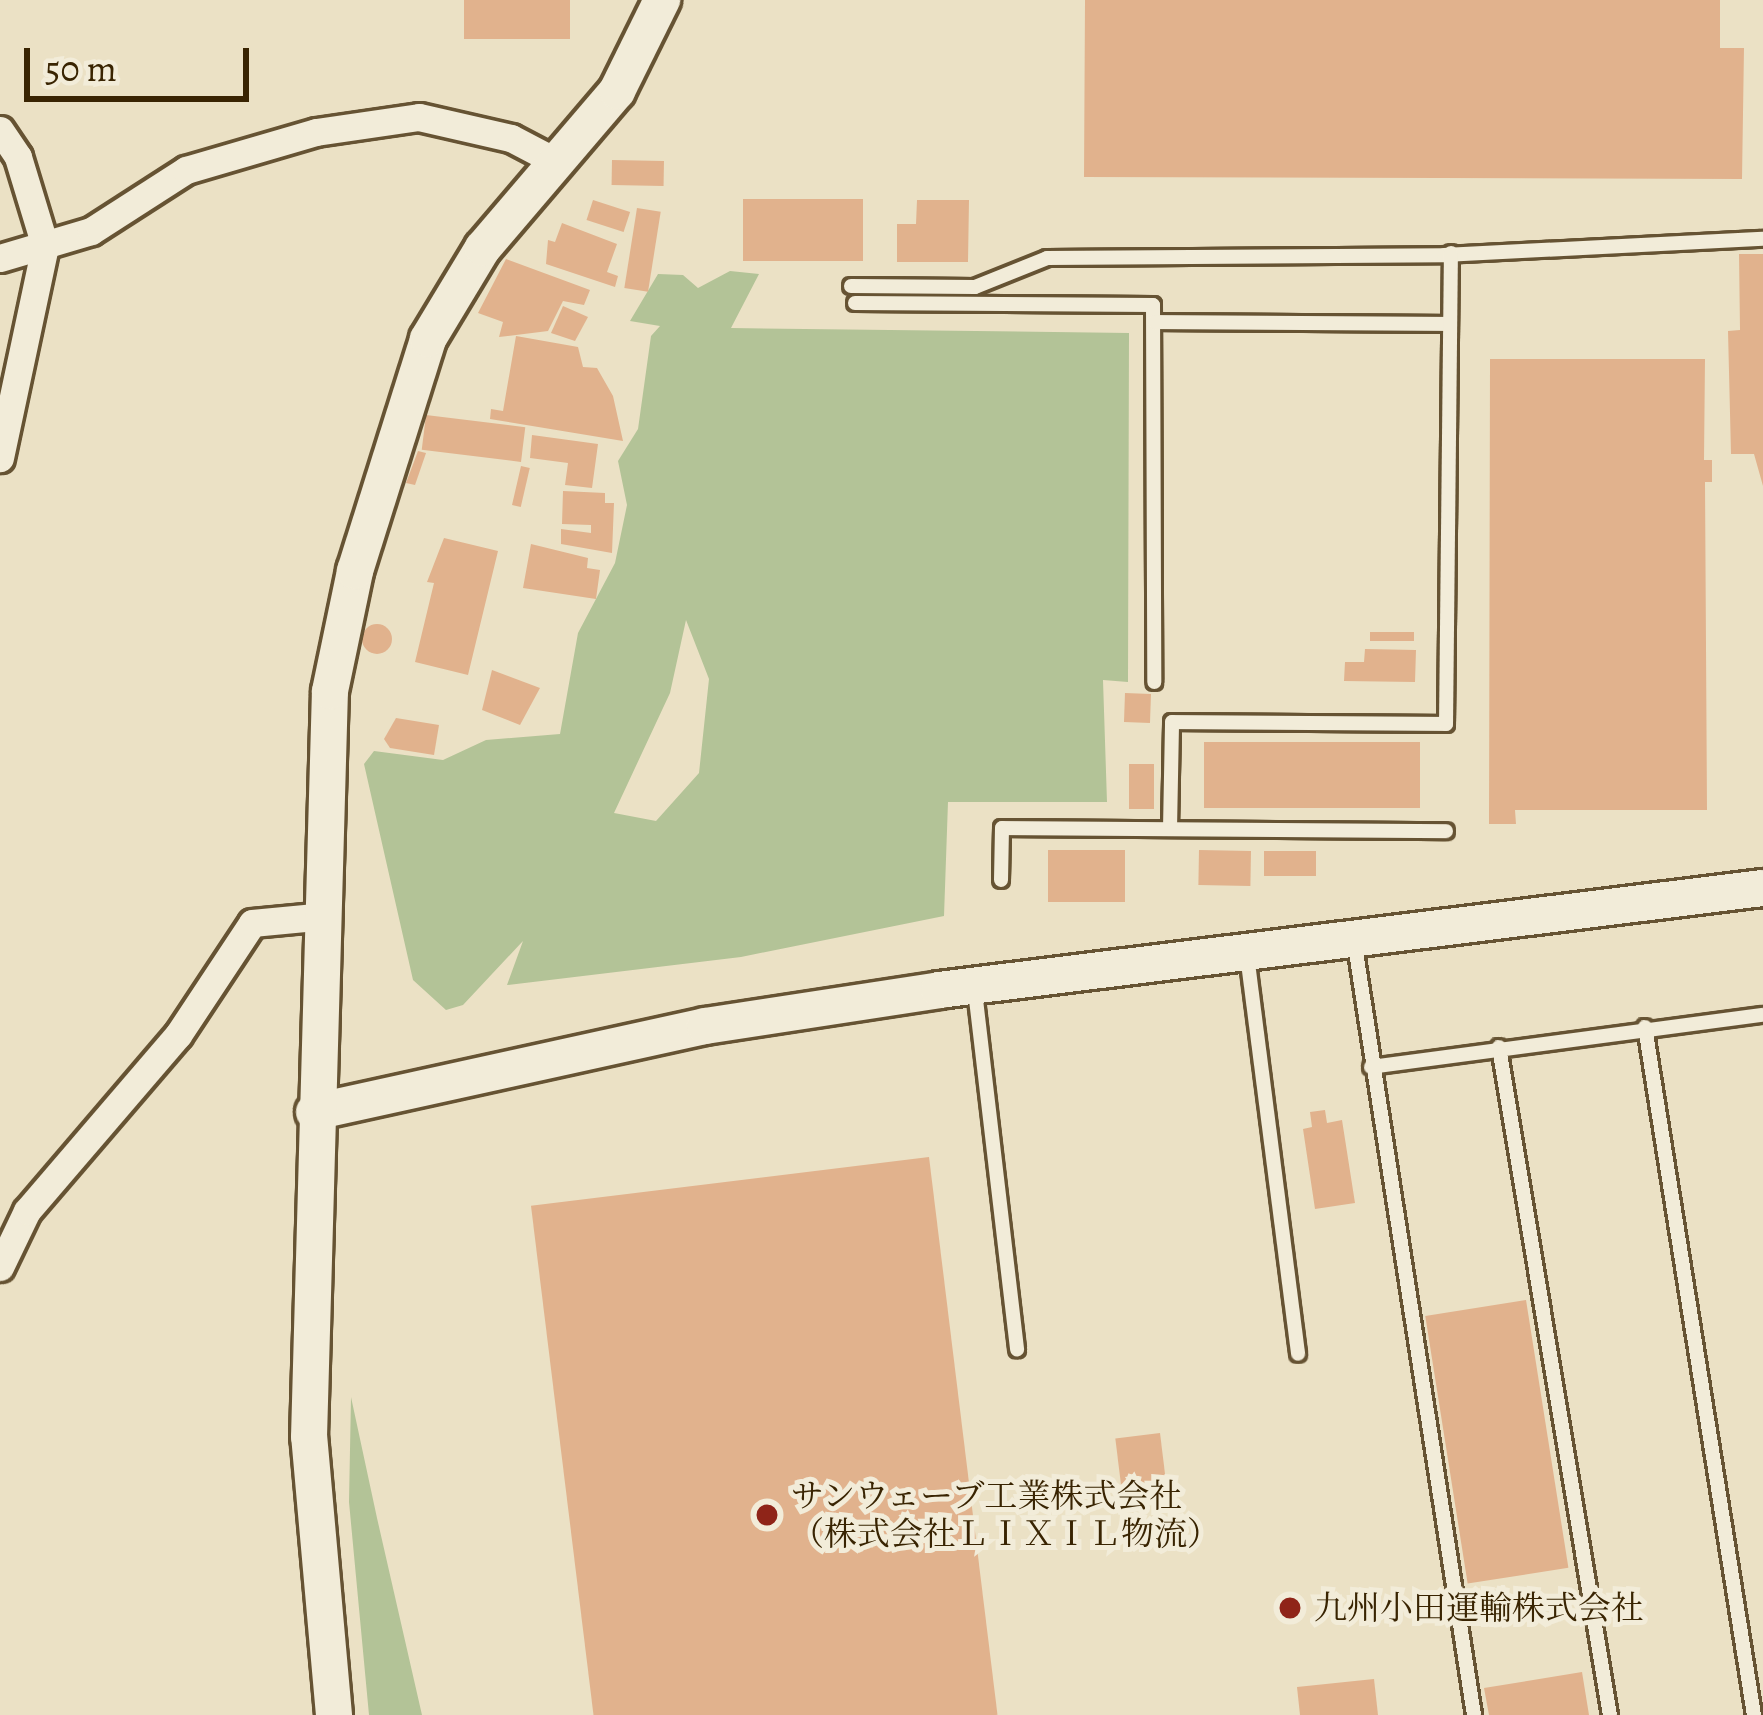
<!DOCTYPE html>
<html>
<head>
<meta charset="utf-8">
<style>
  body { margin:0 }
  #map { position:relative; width:1763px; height:1715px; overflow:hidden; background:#ebe1c5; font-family:Alegreya,"Noto Serif JP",serif }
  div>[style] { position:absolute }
  .green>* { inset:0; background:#b3c397 }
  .building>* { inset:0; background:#e1b28d; transform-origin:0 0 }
  .round { border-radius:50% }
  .roads { filter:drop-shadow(3px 0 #665333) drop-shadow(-3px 0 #665333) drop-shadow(0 3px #665333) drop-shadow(0 -3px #665333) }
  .service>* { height:14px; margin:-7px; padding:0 7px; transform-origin:7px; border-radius:7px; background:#f2ecd9 }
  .minor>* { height:27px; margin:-13.5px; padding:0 13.5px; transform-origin:13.5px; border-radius:13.5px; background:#f2ecd9 }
  .tertiary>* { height:36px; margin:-18px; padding:0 18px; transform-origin:18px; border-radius:18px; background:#f2ecd9 }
  .dots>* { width:33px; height:33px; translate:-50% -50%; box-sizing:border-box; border:6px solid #f2ecd9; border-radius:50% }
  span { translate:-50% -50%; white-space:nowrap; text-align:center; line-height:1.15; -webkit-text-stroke:10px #f2ecd9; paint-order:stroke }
  .poi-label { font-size:33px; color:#392402 }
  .left { translate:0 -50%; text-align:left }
  .scale { position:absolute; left:24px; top:48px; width:225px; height:54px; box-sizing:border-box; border:6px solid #392402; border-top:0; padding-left:15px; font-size:36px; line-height:42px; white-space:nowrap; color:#392402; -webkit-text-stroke:9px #f2ecd9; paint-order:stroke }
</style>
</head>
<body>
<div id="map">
  <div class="green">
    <div style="clip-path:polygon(evenodd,730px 271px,759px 274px,731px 328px,1129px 333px,1128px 682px,1103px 680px,1107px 802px,948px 802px,944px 916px,741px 957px,507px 985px,523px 941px,463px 1005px,446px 1010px,413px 980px,364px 764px,374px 751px,443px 760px,486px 740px,560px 734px,578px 633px,615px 563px,627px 505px,618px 461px,638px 429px,651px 336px,660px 326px,630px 321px,658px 274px,683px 275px,698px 288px,730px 271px,686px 620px,709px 679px,699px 773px,656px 821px,614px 813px,670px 693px,686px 620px)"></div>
    <div style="clip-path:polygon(351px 1397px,377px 1518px,422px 1715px,369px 1715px,349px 1502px)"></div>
  </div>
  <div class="building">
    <div style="left:570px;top:0;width:39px;height:106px;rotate:90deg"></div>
    <div style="clip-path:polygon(1085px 0,1720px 0,1720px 48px,1744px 48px,1742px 179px,1084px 177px)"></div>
    <div style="left:612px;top:160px;width:52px;height:25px;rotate:1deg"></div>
    <div style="left:743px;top:199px;width:120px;height:62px"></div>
    <div style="left:593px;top:200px;width:39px;height:21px;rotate:18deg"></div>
    <div style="clip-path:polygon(917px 200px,969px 200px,968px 262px,897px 262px,897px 224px,916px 224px)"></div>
    <div style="left:637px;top:208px;width:24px;height:81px;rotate:9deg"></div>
    <div style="clip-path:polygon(562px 223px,617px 244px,607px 272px,618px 276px,615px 287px,546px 264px,548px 240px,555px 242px)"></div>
    <div style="clip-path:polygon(1739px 254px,1763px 254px,1763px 486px,1754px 454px,1731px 454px,1728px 331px,1740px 330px)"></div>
    <div style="clip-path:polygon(506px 259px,590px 290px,584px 305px,563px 301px,548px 331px,499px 337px,503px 322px,478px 313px)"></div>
    <div style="clip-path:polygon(563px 306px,588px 317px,575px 341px,551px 333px)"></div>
    <div style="clip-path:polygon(516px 336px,578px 347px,583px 367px,597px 368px,613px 396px,623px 441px,490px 419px,491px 409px,503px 411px)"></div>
    <div style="clip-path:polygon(1490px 359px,1705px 359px,1704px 460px,1712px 460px,1712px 482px,1705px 482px,1707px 810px,1515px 810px,1516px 824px,1489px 824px)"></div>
    <div style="left:426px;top:415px;width:100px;height:35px;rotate:7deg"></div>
    <div style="clip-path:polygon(532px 435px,598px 444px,592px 488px,565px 485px,568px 463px,530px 458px)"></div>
    <div style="clip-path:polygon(418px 451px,426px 453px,415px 485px,406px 483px)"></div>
    <div style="left:521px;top:466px;width:9px;height:40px;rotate:13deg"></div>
    <div style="clip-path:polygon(563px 491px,605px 493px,605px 503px,614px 503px,612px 553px,561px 544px,561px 529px,591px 533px,591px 525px,562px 524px)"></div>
    <div style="clip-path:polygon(444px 538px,498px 551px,468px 675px,415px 662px,434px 583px,427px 582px)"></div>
    <div style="clip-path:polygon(531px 544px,588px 558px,587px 568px,600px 570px,596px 599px,523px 588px)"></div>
    <div class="round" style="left:362px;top:624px;width:30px;height:30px"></div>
    <div style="left:1370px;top:632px;width:44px;height:9px"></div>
    <div style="clip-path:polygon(1365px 649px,1416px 650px,1415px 682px,1344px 681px,1345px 662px,1364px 662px)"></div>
    <div style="clip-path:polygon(492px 670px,540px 688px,520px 725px,482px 710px)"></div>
    <div style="left:1125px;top:693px;width:26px;height:29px;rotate:2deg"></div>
    <div style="clip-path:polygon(396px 718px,439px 725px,434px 755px,390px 748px,384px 739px)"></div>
    <div style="left:1204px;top:742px;width:216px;height:66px"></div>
    <div style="left:1129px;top:764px;width:25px;height:45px"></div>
    <div style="left:1048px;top:850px;width:77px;height:52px"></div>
    <div style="left:1199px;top:850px;width:52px;height:35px;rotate:1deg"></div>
    <div style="left:1264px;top:851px;width:52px;height:25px"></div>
    <div style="clip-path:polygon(1325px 1110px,1327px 1123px,1342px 1120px,1355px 1203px,1315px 1209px,1303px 1129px,1312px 1127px,1310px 1112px)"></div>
    <div style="left:929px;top:1157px;width:562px;height:401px;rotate:83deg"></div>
    <div style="left:1526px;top:1300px;width:271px;height:102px;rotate:81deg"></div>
    <div style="left:1160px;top:1433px;width:47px;height:45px;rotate:83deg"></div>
    <div style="clip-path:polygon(1582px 1672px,1589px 1715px,1489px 1715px,1484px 1688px)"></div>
    <div style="clip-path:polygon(1374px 1679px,1378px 1715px,1300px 1715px,1297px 1687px)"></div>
  </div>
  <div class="roads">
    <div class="service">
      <div style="left:851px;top:286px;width:124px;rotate:0.5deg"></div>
      <div style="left:975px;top:287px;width:78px;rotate:-21.9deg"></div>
      <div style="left:1047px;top:258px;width:397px;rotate:-0.4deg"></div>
      <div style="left:1444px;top:255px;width:319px;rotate:-2.9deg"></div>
      <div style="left:855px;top:303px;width:298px;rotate:0.4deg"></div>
      <div style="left:1153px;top:305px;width:377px;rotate:89.8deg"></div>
      <div style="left:1155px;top:322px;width:295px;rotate:0.4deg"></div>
      <div style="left:1170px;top:829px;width:107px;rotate:-88.9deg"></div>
      <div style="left:1172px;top:722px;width:274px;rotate:0.4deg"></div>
      <div style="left:1446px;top:724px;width:471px;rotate:-89.4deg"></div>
      <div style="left:1001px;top:880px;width:52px;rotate:-88.9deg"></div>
      <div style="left:1002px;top:828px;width:444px;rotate:0.4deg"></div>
      <div style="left:1354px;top:939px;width:785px;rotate:81.21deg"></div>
      <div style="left:1247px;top:955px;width:402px;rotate:82.7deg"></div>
      <div style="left:975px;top:991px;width:361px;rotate:83.3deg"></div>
      <div style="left:1645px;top:1027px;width:697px;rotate:81deg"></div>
      <div style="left:1499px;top:1047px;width:677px;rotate:80.57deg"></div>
      <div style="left:1371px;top:1067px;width:395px;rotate:-7.6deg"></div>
    </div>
    <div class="minor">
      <div style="left:0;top:130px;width:32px;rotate:56deg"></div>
      <div style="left:18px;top:157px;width:93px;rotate:73.1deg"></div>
      <div style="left:45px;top:246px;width:217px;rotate:102deg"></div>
      <div style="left:0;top:258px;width:95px;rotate:-16.5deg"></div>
      <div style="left:91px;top:231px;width:113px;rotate:-32.7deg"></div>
      <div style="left:186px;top:170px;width:135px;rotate:-16.3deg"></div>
      <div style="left:316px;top:132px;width:104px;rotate:-8.3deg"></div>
      <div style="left:419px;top:117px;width:94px;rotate:12.9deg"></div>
      <div style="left:511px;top:138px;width:50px;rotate:27.6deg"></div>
      <div style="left:0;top:1267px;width:62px;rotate:-64.3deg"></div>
      <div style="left:27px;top:1211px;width:232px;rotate:-49.4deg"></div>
      <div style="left:178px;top:1035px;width:134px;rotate:-56.5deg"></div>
      <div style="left:252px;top:923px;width:74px;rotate:-5.4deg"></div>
    </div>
    <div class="tertiary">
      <div style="left:314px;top:1112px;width:400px;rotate:-12.4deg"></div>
      <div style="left:705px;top:1026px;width:237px;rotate:-8.7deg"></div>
      <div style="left:939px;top:990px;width:830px;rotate:-7.06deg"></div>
      <div style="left:334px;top:1715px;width:279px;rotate:-95.1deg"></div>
      <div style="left:309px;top:1437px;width:746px;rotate:-88.39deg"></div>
      <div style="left:330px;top:691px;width:123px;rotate:-78.2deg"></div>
      <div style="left:355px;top:571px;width:243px;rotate:-72.5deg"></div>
      <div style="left:428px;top:339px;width:106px;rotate:-58.9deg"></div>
      <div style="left:483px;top:248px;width:206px;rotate:-49.5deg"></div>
      <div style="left:617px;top:91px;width:102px;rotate:-63.7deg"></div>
    </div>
  </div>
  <div class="dots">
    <div style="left:767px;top:1515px;background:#8f2418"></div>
    <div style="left:1290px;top:1608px;background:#8f2418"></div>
  </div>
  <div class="poi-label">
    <span class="left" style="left:791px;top:1515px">サンウェーブ工業株式会社<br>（株式会社ＬＩＸＩＬ物流）</span>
    <span class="left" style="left:1314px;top:1608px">九州小田運輸株式会社</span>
  </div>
  <div class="scale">50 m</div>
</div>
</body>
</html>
